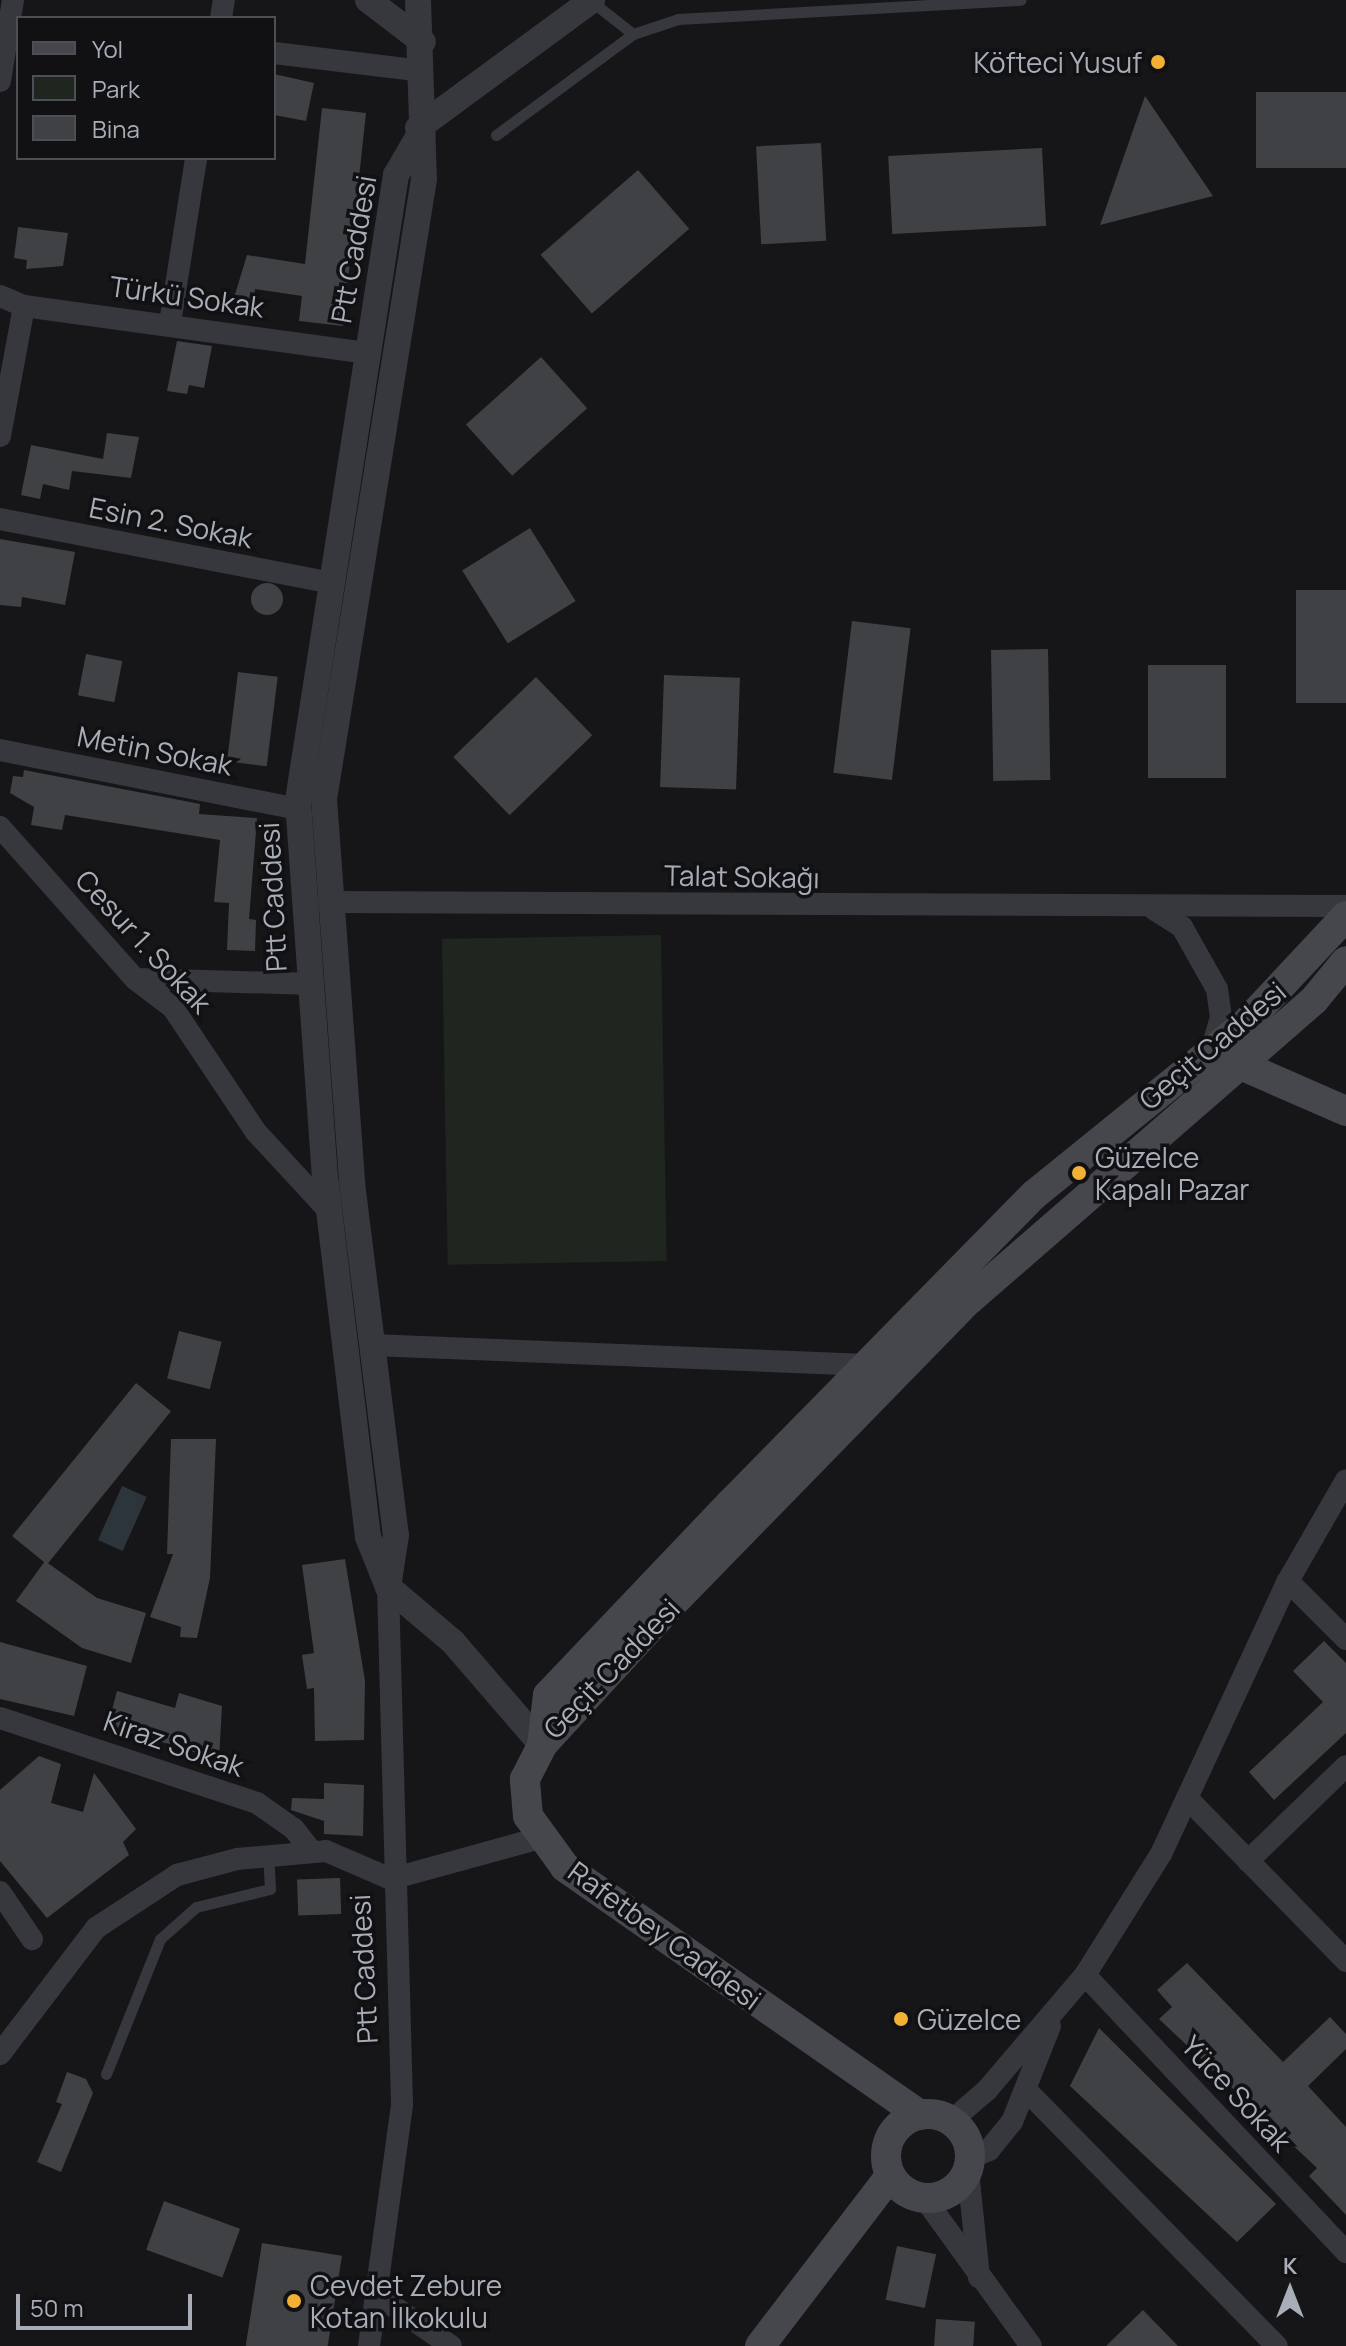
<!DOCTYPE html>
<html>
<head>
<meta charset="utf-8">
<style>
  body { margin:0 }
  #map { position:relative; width:1346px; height:2346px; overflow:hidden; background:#161618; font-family:Manrope,sans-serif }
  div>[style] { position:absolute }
  .green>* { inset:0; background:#1e261f; transform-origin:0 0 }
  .water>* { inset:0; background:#2c353c; transform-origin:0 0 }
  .building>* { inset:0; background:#404145; transform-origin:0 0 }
  .round { border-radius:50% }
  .service>* { height:11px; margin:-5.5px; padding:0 5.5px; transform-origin:5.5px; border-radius:5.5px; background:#37383d }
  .minor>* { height:22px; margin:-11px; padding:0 11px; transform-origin:11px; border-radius:11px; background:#37383d }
  .tertiary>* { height:26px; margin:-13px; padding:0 13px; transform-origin:13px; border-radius:13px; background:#37383d }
  .secondary>* { height:30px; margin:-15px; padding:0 15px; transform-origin:15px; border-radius:15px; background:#45474d }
  .secondary>.ring { margin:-15px; padding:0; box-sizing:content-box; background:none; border:30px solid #45474d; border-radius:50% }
  .dots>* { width:22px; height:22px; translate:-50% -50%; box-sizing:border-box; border:4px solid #111113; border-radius:50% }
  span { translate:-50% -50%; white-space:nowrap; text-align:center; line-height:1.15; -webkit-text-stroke:7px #111113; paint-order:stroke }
  .poi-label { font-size:28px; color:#a8adb8 }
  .right { translate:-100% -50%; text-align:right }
  .left { translate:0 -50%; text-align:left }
  .street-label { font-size:28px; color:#a8adb8 }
  .legend { position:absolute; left:16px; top:16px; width:260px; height:144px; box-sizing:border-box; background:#111113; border:2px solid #4d4f55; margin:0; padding:10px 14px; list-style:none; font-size:24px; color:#a8adb8 }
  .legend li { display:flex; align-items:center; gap:16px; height:40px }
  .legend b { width:40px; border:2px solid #4d4f55 }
  .north { position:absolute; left:1250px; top:2250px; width:80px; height:80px; -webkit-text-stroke:6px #111113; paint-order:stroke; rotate:0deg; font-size:22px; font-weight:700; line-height:32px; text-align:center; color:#a8adb8 }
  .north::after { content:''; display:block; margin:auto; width:28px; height:36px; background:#a8adb8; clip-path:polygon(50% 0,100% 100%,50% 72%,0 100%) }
  .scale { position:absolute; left:16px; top:2294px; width:176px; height:36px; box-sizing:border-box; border:4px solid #a8adb8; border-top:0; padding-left:10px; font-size:24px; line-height:28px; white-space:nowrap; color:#a8adb8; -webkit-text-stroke:6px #111113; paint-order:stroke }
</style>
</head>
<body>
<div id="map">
  <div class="green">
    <div style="left:661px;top:935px;width:326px;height:219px;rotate:89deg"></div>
  </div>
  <div class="water">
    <div style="left:122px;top:1486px;width:27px;height:59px;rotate:24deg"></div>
  </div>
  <div class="building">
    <div style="clip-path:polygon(274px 74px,314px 83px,306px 121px,274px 115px)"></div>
    <div style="left:1346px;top:92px;width:76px;height:90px;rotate:90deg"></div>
    <div style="clip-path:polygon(1145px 96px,1213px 196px,1100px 225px,1117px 176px)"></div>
    <div style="clip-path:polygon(322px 108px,366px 113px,343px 326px,299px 321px,302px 296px,255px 289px,253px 303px,233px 301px,247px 255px,305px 264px)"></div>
    <div style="left:821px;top:143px;width:98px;height:65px;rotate:87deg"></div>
    <div style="left:1042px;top:148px;width:78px;height:154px;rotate:87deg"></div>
    <div style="left:638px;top:170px;width:78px;height:129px;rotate:49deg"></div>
    <div style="clip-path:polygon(18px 227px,68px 233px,63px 266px,26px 269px,27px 260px,14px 258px)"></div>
    <div style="clip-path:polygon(177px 341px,212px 346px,204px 388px,189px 385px,187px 394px,167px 391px)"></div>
    <div style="left:541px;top:357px;width:69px;height:101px;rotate:48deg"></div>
    <div style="clip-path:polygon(107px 433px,139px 437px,131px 478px,72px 471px,69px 490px,43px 484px,40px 499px,21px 495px,31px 445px,103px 459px)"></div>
    <div style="left:530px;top:528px;width:86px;height:80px;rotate:58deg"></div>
    <div style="clip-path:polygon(0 539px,75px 552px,65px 605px,22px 597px,21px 607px,0 605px)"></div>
    <div class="round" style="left:251px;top:583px;width:32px;height:32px"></div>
    <div style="left:1346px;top:590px;width:113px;height:50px;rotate:90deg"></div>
    <div style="left:852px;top:621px;width:59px;height:153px;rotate:7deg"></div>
    <div style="left:1048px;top:649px;width:131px;height:57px;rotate:89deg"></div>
    <div style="left:86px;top:654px;width:37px;height:42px;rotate:11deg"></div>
    <div style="left:1148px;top:665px;width:78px;height:113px"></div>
    <div style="left:238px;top:672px;width:40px;height:90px;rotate:7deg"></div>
    <div style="left:664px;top:675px;width:76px;height:112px;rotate:2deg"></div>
    <div style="left:536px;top:677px;width:81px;height:115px;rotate:46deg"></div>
    <div style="clip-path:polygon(24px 770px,200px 804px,199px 814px,257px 818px,249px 919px,256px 920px,255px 951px,227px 950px,229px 903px,214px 902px,220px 840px,65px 815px,62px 830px,31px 825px,34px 807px,10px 793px,13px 776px,23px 777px)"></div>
    <div style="left:179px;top:1331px;width:44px;height:49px;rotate:14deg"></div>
    <div style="left:136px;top:1383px;width:45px;height:197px;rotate:39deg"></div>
    <div style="clip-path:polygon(171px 1439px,216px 1439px,210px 1578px,197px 1638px,180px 1637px,181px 1627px,150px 1617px,173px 1554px,167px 1554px)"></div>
    <div style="clip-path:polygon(345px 1559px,365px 1681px,364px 1740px,315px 1741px,314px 1688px,307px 1689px,302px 1655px,314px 1653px,302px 1565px)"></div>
    <div style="clip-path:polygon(45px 1561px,97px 1598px,146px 1613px,131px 1663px,82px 1648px,16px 1601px)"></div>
    <div style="clip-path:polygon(1324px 1641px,1346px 1663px,1346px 1733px,1274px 1800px,1249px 1772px,1323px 1702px,1293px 1671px)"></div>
    <div style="clip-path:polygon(0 1642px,87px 1666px,74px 1716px,0 1699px)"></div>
    <div style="clip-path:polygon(117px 1691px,175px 1708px,179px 1693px,222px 1706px,219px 1760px,108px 1725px)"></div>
    <div style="clip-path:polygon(39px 1756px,61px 1764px,51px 1803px,83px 1812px,94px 1773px,136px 1829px,123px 1842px,129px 1855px,47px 1918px,0 1861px,0 1790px)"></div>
    <div style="clip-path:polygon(324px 1783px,364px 1785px,363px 1836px,324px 1834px,324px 1821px,291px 1810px,292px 1798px,324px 1799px)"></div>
    <div style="left:340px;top:1878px;width:36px;height:43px;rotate:88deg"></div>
    <div style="clip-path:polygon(1187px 1963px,1283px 2062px,1330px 2017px,1346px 2034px,1346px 2049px,1308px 2086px,1346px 2127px,1346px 2215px,1309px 2176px,1317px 2168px,1159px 2019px,1172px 2007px,1157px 1990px)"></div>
    <div style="clip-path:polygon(1099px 2028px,1276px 2204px,1237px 2242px,1070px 2086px)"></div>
    <div style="clip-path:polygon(67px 2072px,86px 2079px,93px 2093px,61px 2172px,37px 2162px,62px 2104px,56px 2102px)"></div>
    <div style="left:164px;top:2201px;width:81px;height:52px;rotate:20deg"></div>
    <div style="left:262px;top:2243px;width:81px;height:104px;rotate:9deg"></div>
    <div style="left:897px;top:2246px;width:40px;height:55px;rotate:12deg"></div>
    <div style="clip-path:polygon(1143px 2310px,1178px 2346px,1106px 2346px)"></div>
    <div style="left:936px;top:2319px;width:39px;height:27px;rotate:4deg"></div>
  </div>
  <div class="service">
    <div style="left:591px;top:1px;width:53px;rotate:38.2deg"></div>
    <div style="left:633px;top:34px;width:47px;rotate:-18.4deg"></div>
    <div style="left:678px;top:19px;width:343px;rotate:-3.2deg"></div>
    <div style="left:496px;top:135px;width:170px;rotate:-36.4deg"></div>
    <div style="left:106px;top:2074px;width:145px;rotate:-68.2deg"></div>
    <div style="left:160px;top:1939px;width:48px;rotate:-41.6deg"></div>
    <div style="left:196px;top:1907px;width:76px;rotate:-13.7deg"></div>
    <div style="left:270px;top:1889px;width:33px;rotate:-93deg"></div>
  </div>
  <div class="minor">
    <div style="left:221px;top:18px;width:18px;rotate:-81deg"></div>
    <div style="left:274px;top:53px;width:149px;rotate:6.9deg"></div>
    <div style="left:0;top:81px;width:82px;rotate:-80.9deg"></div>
    <div style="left:0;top:296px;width:26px;rotate:23deg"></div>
    <div style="left:24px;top:306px;width:347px;rotate:7.8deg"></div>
    <div style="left:170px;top:323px;width:167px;rotate:-81deg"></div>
    <div style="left:0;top:436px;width:132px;rotate:-79.5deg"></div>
    <div style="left:0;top:519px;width:337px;rotate:10.9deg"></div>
    <div style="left:0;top:750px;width:304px;rotate:11.2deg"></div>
    <div style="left:0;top:827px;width:203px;rotate:48.4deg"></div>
    <div style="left:135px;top:979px;width:48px;rotate:37.3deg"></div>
    <div style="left:173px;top:1008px;width:149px;rotate:56.2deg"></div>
    <div style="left:256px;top:1132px;width:108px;rotate:47.3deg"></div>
    <div style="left:329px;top:902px;width:1017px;rotate:0.23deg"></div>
    <div style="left:1155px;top:910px;width:32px;rotate:32deg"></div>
    <div style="left:1182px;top:927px;width:71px;rotate:60.6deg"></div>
    <div style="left:1217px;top:989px;width:28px;rotate:82deg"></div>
    <div style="left:1221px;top:1017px;width:35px;rotate:106deg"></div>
    <div style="left:135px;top:979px;width:174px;rotate:1.6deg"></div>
    <div style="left:372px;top:1345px;width:496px;rotate:2.3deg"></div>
    <div style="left:1288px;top:1581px;width:82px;rotate:45deg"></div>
    <div style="left:0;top:1718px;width:271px;rotate:18.3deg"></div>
    <div style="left:257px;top:1803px;width:45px;rotate:35.1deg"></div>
    <div style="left:294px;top:1829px;width:29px;rotate:52deg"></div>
    <div style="left:1187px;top:1798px;width:228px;rotate:45.7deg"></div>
    <div style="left:1248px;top:1861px;width:136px;rotate:-44.1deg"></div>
    <div style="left:0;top:1892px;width:57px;rotate:55.8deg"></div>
    <div style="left:1085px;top:1975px;width:381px;rotate:46.7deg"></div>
    <div style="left:0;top:2054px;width:158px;rotate:-52.7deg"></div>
    <div style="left:96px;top:1928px;width:97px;rotate:-33.2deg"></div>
    <div style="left:177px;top:1875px;width:62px;rotate:-14.9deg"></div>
    <div style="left:237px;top:1859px;width:89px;rotate:-5.1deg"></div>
    <div style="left:326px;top:1851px;width:71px;rotate:23.3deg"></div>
    <div style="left:391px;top:1879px;width:158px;rotate:-15.4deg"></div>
    <div style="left:1027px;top:2091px;width:357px;rotate:45.6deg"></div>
    <div style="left:951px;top:2121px;width:48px;rotate:-40.7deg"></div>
    <div style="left:987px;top:2090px;width:151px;rotate:-49.6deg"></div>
    <div style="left:1085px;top:1975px;width:143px;rotate:-57.9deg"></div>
    <div style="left:1161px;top:1854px;width:301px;rotate:-65.1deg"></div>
    <div style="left:1288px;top:1581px;width:116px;rotate:-60.1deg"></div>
    <div style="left:970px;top:2158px;width:21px;rotate:-23deg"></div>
    <div style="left:989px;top:2150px;width:36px;rotate:-51deg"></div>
    <div style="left:1012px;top:2122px;width:103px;rotate:-68.4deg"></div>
    <div style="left:968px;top:2171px;width:107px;rotate:84.1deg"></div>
    <div style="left:925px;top:2199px;width:181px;rotate:54.2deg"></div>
    <div style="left:380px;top:2297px;width:86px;rotate:34.6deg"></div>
    <div style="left:369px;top:2346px;width:244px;rotate:-82.2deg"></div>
    <div style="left:402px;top:2104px;width:517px;rotate:-91.55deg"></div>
  </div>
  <div class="tertiary">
    <div style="left:368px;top:0;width:69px;rotate:37.4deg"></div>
    <div style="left:418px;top:0;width:179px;rotate:88.1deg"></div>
    <div style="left:424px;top:179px;width:628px;rotate:99.16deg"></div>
    <div style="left:324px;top:799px;width:393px;rotate:85.8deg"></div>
    <div style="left:353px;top:1191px;width:347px;rotate:82.9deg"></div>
    <div style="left:396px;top:1535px;width:53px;rotate:98.7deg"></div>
    <div style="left:388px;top:1587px;width:54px;rotate:-111.8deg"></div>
    <div style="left:368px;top:1537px;width:362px;rotate:-96.8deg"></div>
    <div style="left:325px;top:1178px;width:379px;rotate:-94.1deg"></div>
    <div style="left:298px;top:800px;width:633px;rotate:-81.09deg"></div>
    <div style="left:396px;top:175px;width:44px;rotate:-59.9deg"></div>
    <div style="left:418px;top:128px;width:216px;rotate:-36.3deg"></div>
    <div style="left:388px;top:1587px;width:85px;rotate:40.2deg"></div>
    <div style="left:453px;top:1642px;width:136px;rotate:49.2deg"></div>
  </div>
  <div class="secondary">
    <div style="left:1220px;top:1056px;width:137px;rotate:23.6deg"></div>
    <div style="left:542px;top:1745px;width:50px;rotate:-83.2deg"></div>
    <div style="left:548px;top:1695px;width:265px;rotate:-46.4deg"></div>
    <div style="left:731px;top:1503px;width:433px;rotate:-45.5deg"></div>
    <div style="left:1035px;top:1194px;width:269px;rotate:-39deg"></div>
    <div style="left:1244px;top:1025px;width:149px;rotate:-46.9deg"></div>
    <div class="ring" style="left:886px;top:2114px;width:54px;height:54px"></div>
    <div style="left:920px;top:2115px;width:433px;rotate:-145.1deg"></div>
    <div style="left:565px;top:1867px;width:63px;rotate:-126deg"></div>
    <div style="left:528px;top:1816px;width:37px;rotate:-95deg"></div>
    <div style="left:525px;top:1779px;width:38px;rotate:-63deg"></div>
    <div style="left:542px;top:1745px;width:183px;rotate:-47.4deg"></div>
    <div style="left:666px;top:1610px;width:433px;rotate:-45.7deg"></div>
    <div style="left:969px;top:1300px;width:457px;rotate:-41deg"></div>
    <div style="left:1314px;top:1000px;width:50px;rotate:-50.6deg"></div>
    <div style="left:760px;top:2346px;width:214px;rotate:-52.6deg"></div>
  </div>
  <div class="dots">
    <div style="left:1158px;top:62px;background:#f2b134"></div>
    <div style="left:1079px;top:1173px;background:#f2b134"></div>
    <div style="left:901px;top:2019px;background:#f2b134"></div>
    <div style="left:294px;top:2301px;background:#f2b134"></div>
  </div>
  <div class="poi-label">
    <span class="right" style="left:1142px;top:62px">Köfteci Yusuf</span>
    <span class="left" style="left:1095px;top:1173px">Güzelce<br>Kapalı Pazar</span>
    <span class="left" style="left:917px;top:2019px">Güzelce</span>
    <span class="left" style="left:310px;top:2301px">Cevdet Zebure<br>Kotan İlkokulu</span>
  </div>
  <div class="street-label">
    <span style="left:353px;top:249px;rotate:-80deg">Ptt Caddesi</span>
    <span style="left:187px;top:296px;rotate:8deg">Türkü Sokak</span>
    <span style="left:171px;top:522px;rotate:11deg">Esin 2. Sokak</span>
    <span style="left:155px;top:750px;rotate:11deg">Metin Sokak</span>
    <span style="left:742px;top:876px;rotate:1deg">Talat Sokağı</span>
    <span style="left:272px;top:897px;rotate:-93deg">Ptt Caddesi</span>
    <span style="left:144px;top:941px;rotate:47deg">Cesur 1. Sokak</span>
    <span style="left:1212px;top:1045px;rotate:-40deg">Geçit Caddesi</span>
    <span style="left:611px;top:1668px;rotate:-46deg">Geçit Caddesi</span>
    <span style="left:174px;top:1743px;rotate:19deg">Kiraz Sokak</span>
    <span style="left:665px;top:1935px;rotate:36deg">Rafetbey Caddesi</span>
    <span style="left:363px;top:1969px;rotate:-93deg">Ptt Caddesi</span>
    <span style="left:1237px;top:2093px;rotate:47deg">Yüce Sokak</span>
  </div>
  <ul class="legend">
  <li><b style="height:10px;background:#45474d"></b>Yol</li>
  <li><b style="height:22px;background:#1e261f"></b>Park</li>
  <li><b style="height:22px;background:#404145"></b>Bina</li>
  </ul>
  <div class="north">K</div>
  <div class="scale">50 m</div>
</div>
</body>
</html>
